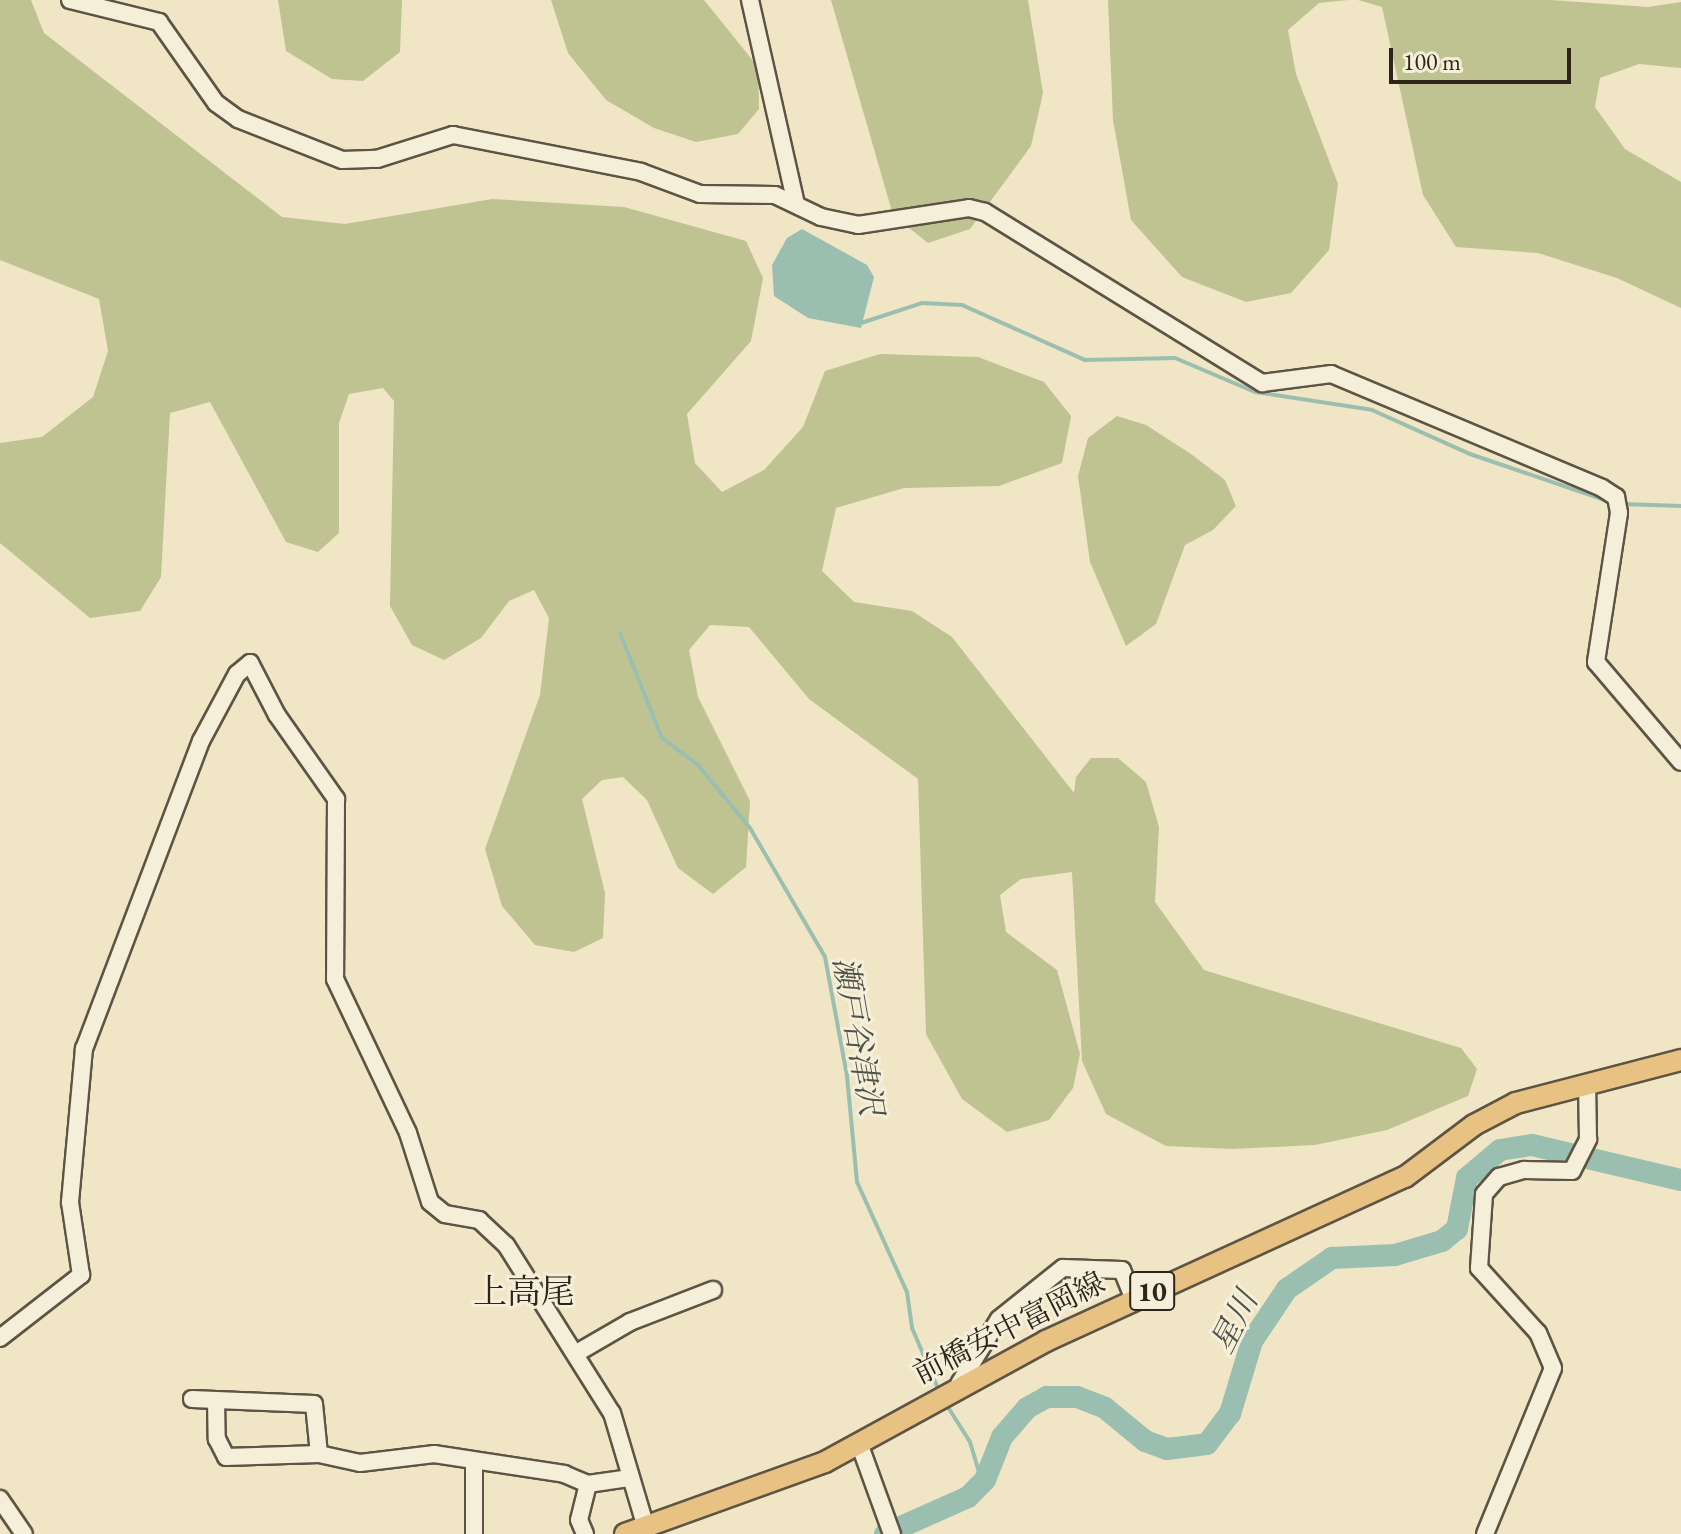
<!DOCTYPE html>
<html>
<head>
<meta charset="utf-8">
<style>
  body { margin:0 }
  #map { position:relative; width:1681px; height:1534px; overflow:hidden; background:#f0e5c5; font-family:"EB Garamond","Noto Serif JP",serif }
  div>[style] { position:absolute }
  .green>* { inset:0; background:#bec391 }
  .water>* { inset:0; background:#9abfb1 }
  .stream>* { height:4px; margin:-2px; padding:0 2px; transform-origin:2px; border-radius:2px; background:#9abfb1 }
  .river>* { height:22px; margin:-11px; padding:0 11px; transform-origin:11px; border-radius:11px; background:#9abfb1 }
  .roads { filter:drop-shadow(2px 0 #5e5444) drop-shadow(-2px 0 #5e5444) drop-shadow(0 2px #5e5444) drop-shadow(0 -2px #5e5444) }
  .minor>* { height:16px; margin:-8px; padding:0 8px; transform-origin:8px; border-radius:8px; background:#f5eed9 }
  .major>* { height:20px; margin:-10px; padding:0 10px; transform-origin:10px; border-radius:10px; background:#e8c282 }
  span { translate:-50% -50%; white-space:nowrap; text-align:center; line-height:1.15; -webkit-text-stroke:6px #f5eed9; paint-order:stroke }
  .shield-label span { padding:2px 6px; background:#f5eed9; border:2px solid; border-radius:6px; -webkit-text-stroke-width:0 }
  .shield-label { font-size:28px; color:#2e2419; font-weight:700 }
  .street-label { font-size:30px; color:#2e2419 }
  .water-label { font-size:32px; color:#4e5247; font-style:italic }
  .quarter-label { font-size:34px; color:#2e2419 }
  .scale { position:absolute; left:1389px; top:48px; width:182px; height:36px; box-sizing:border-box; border:4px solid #2e2419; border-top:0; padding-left:10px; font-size:24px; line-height:28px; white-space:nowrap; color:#2e2419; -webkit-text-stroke:6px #f5eed9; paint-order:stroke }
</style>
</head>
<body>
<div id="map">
  <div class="green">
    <div style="clip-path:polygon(0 0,31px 0,44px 33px,282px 217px,345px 224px,492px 199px,624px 207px,746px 241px,763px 278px,751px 341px,687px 414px,695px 463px,722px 492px,764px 470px,803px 427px,825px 371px,880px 354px,978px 357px,1044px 382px,1071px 416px,1062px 463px,999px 486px,904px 488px,836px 508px,822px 571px,854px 602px,912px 611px,952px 637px,1074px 793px,1076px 777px,1091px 758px,1118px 758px,1146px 782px,1159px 827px,1155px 902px,1204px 970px,1461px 1048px,1477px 1069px,1468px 1096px,1387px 1130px,1315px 1145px,1233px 1149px,1166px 1146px,1106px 1114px,1082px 1061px,1072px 872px,1021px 879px,1000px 895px,1006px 932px,1057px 970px,1080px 1054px,1073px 1088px,1049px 1120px,1007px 1132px,962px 1099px,926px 1034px,918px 779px,809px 699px,749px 627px,710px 625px,689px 650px,698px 697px,750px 801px,746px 867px,713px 894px,678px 868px,647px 800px,623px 777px,602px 780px,582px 799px,605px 893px,603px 938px,574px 952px,535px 945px,502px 906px,485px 849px,540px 695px,549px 618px,534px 590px,509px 601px,481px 638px,444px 660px,412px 645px,390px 606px,394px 401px,383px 388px,349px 394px,339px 423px,339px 533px,318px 552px,286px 542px,210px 402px,170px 413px,161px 577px,140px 611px,90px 618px,0 543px,0 443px,42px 437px,93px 397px,108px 351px,99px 299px,0 260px)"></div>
    <div style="clip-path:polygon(278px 0,402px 0,400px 52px,363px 81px,332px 79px,286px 51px)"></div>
    <div style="clip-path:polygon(551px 0,704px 0,758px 67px,759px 109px,738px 134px,696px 142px,654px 128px,606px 100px,568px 53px)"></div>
    <div style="clip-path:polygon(831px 0,1028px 0,1043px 93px,1031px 146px,970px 229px,928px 243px,893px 215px)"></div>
    <div style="clip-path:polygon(1108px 0,1348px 0,1319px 3px,1288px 30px,1296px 74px,1338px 184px,1329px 250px,1291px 293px,1246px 302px,1182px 277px,1131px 220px,1113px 120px)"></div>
    <div style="clip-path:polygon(1358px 0,1551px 0,1648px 7px,1681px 2px,1681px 68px,1639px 64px,1600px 78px,1595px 107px,1625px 149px,1681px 182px,1681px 308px,1617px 278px,1538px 253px,1456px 247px,1423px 195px,1382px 7px)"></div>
    <div style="clip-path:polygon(1117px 416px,1146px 425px,1191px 454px,1225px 480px,1236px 506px,1213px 530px,1185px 545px,1156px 624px,1126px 646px,1090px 562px,1078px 476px,1088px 438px)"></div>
  </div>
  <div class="water">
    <div style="clip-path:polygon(802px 229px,867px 265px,874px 277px,861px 328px,808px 318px,774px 296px,772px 265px,787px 238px)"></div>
  </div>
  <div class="stream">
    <div style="left:858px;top:324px;width:67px;rotate:-18.2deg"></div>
    <div style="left:922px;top:303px;width:40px;rotate:2.9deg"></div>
    <div style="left:962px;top:305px;width:135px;rotate:24.1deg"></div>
    <div style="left:1085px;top:360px;width:90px;rotate:-1.3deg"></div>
    <div style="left:1175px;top:358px;width:87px;rotate:23deg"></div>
    <div style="left:1255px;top:392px;width:118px;rotate:8.7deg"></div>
    <div style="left:1372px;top:410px;width:107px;rotate:24.2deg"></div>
    <div style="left:1470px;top:454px;width:151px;rotate:18.9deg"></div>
    <div style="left:1622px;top:504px;width:59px;rotate:1.9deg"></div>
    <div style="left:620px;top:633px;width:113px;rotate:68.2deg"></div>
    <div style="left:662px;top:738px;width:45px;rotate:36.9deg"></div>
    <div style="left:698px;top:765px;width:82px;rotate:50.5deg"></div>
    <div style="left:750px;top:828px;width:149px;rotate:59.8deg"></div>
    <div style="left:825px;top:957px;width:121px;rotate:79.5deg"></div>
    <div style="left:847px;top:1076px;width:106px;rotate:84.6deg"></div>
    <div style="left:857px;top:1182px;width:121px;rotate:65.6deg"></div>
    <div style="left:907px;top:1292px;width:36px;rotate:82deg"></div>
    <div style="left:912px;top:1328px;width:71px;rotate:66.7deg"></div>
    <div style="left:946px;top:1404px;width:45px;rotate:57.7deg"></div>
    <div style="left:970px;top:1442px;width:42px;rotate:73.3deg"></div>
  </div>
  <div class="river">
    <div style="left:885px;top:1534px;width:91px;rotate:-24deg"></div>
    <div style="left:968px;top:1497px;width:24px;rotate:-45deg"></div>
    <div style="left:985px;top:1480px;width:46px;rotate:-68.4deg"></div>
    <div style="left:1002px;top:1437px;width:38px;rotate:-49deg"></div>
    <div style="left:1027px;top:1408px;width:23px;rotate:-29deg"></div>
    <div style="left:1047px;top:1397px;width:30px"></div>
    <div style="left:1077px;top:1397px;width:30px;rotate:21deg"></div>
    <div style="left:1105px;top:1408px;width:52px;rotate:39.5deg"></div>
    <div style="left:1145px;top:1441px;width:23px;rotate:20deg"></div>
    <div style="left:1167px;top:1449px;width:40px;rotate:-7.1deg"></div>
    <div style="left:1207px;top:1444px;width:38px;rotate:-53deg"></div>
    <div style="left:1230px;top:1414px;width:76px;rotate:-73.2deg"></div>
    <div style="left:1252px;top:1341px;width:63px;rotate:-56.1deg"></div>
    <div style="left:1287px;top:1289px;width:55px;rotate:-34.6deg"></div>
    <div style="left:1332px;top:1258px;width:63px;rotate:-2.7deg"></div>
    <div style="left:1395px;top:1255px;width:49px;rotate:-16.6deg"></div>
    <div style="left:1442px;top:1241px;width:19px;rotate:-39deg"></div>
    <div style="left:1457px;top:1229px;width:52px;rotate:-78.9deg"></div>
    <div style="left:1467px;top:1178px;width:43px;rotate:-40.3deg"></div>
    <div style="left:1500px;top:1150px;width:32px;rotate:-9deg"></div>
    <div style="left:1532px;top:1145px;width:153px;rotate:13.2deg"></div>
  </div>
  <div class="roads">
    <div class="minor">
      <div style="left:70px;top:0;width:92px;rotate:13.9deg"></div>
      <div style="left:159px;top:22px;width:99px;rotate:54.9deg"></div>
      <div style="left:216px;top:103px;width:27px;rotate:36deg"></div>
      <div style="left:238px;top:119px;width:112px;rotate:21.5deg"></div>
      <div style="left:342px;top:160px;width:35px;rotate:-2deg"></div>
      <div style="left:377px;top:159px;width:80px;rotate:-17.5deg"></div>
      <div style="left:453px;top:135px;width:192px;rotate:11.1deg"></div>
      <div style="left:641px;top:172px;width:63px;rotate:20.4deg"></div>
      <div style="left:700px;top:194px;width:75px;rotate:0.8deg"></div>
      <div style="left:775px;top:195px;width:51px;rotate:25.6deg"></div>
      <div style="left:821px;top:217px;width:38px;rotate:12deg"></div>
      <div style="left:858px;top:225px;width:112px;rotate:-8.7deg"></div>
      <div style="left:969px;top:208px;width:16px;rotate:14deg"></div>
      <div style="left:985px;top:212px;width:326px;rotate:31.7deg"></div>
      <div style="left:1262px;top:383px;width:70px;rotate:-7.4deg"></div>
      <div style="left:1331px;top:374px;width:294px;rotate:22.8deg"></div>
      <div style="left:1602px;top:488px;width:17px;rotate:33deg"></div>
      <div style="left:1616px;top:497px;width:16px;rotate:79deg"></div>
      <div style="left:1619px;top:513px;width:151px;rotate:98.8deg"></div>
      <div style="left:1596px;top:662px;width:131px;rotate:49.6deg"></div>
      <div style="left:750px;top:0;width:205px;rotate:77.3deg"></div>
      <div style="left:0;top:1338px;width:103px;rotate:-37.9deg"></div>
      <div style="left:81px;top:1275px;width:74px;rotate:-98.6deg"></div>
      <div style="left:70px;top:1202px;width:154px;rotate:-84.8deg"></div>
      <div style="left:84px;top:1049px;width:329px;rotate:-69.2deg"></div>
      <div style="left:201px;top:741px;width:76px;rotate:-61.8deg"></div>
      <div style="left:237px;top:674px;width:17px;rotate:-40deg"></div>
      <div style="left:250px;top:663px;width:59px;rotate:62.6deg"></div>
      <div style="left:277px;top:715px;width:103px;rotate:54.9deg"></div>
      <div style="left:336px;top:799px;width:180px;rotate:90.3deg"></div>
      <div style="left:335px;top:979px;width:170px;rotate:64.6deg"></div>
      <div style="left:408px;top:1133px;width:72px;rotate:72.3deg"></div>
      <div style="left:430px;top:1202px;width:19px;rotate:39deg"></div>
      <div style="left:445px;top:1214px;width:35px;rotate:10deg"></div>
      <div style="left:479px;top:1220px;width:37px;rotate:43deg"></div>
      <div style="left:506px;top:1245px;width:199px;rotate:57.8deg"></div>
      <div style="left:612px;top:1413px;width:120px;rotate:73.5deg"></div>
      <div style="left:575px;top:1354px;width:64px;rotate:-30.2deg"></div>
      <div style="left:630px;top:1322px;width:89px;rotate:-21.1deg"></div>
      <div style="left:959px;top:1384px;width:76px;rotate:-58.4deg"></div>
      <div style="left:999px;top:1319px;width:82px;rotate:-38.6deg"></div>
      <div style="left:1063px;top:1268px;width:59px;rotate:1.9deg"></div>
      <div style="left:1122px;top:1270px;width:31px;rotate:68deg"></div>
      <div style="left:192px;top:1399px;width:122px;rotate:2.3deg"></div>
      <div style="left:314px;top:1404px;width:50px;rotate:84.3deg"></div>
      <div style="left:216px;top:1400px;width:39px;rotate:89deg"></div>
      <div style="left:217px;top:1439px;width:20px;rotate:63deg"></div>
      <div style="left:226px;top:1457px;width:93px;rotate:-1.8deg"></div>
      <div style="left:319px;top:1454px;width:42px;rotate:12.4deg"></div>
      <div style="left:360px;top:1463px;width:75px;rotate:-6.9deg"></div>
      <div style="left:434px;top:1454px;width:132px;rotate:8.7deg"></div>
      <div style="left:564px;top:1474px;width:26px;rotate:23deg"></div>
      <div style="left:588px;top:1484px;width:41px;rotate:-8.3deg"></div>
      <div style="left:859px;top:1443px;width:97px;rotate:70.1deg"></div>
      <div style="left:474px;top:1461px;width:73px;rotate:90deg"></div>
      <div style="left:0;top:1499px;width:42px;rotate:55.6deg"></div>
      <div style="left:585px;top:1534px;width:15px;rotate:-113deg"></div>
      <div style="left:579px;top:1520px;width:37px;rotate:-76deg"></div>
      <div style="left:1485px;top:1534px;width:179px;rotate:-67.7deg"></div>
      <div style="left:1553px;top:1368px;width:38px;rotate:-113deg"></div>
      <div style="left:1538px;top:1333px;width:88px;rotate:-132.2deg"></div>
      <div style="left:1479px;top:1268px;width:74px;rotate:-86.1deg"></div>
      <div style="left:1484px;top:1194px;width:23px;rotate:-49deg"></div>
      <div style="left:1499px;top:1177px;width:26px;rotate:-16deg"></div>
      <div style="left:1524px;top:1170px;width:48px;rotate:1.2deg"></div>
      <div style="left:1572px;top:1171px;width:36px;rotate:-63deg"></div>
      <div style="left:1588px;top:1139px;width:55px;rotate:-91deg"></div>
    </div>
    <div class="major">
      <div style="left:625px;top:1534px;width:213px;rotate:-19.8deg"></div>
      <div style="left:825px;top:1462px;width:252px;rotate:-28.7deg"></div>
      <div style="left:1046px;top:1341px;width:395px;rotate:-24.6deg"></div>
      <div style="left:1405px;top:1177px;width:86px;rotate:-37deg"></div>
      <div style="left:1474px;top:1125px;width:47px;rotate:-27.6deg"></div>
      <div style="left:1516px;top:1103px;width:171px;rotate:-14.6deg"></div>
    </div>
  </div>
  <div class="shield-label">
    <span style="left:1152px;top:1291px">10</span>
  </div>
  <div class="street-label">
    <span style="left:1009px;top:1328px;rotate:-27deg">前橋安中富岡線</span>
  </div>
  <div class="water-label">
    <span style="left:858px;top:1036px;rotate:80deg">瀬戸谷津沢</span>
    <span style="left:1234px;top:1322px;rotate:-63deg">星川</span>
  </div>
  <div class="quarter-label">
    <span style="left:524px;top:1292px">上高尾</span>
  </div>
  <div class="scale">100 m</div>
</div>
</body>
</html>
